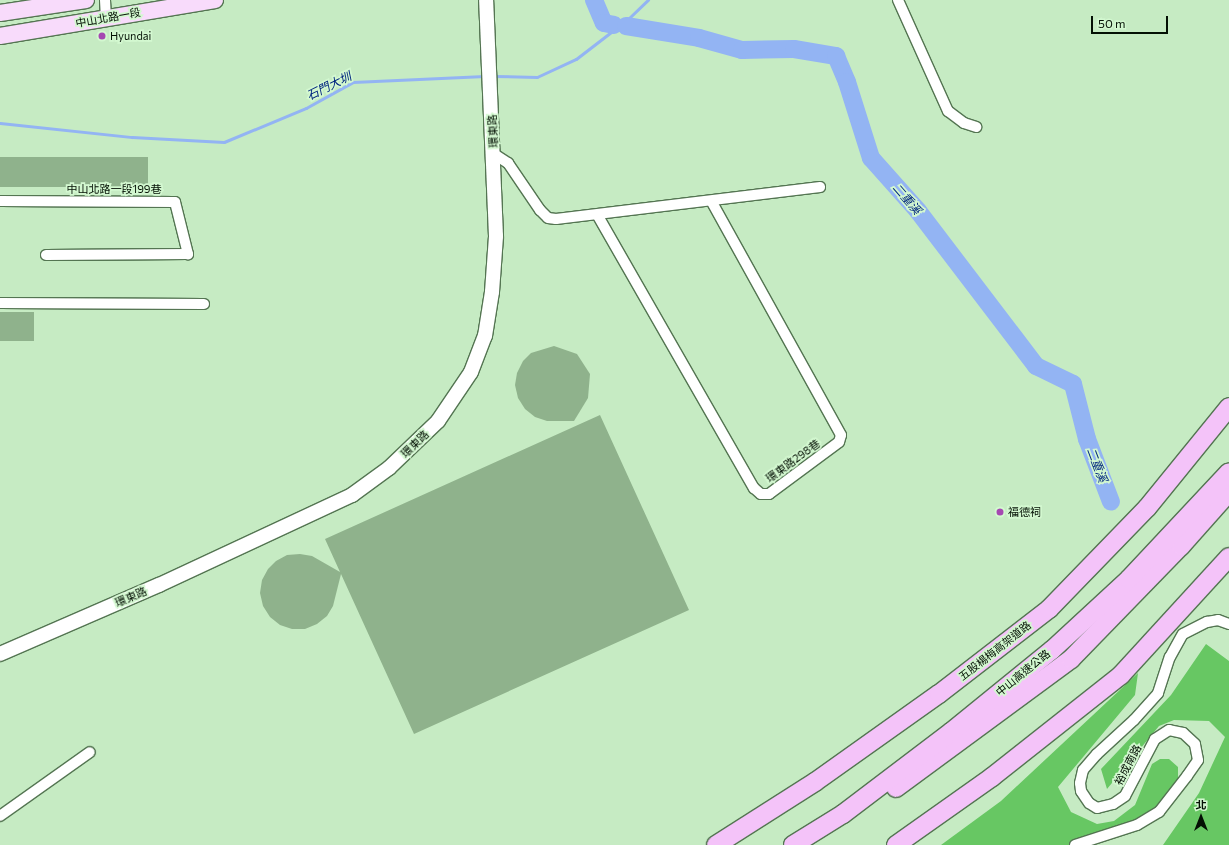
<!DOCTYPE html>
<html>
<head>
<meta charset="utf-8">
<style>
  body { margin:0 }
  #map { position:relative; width:1229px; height:845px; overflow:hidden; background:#c6ebc3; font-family:Commissioner,"Noto Sans TC",sans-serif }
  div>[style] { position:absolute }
  .forest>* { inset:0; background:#67c763 }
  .stream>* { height:3px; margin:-1.5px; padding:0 1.5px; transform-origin:1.5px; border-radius:1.5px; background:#93b4f3 }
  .river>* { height:18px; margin:-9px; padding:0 9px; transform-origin:9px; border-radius:9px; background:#93b4f3 }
  .building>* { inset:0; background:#8fb28c; transform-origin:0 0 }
  .roads { filter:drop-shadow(1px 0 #547552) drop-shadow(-1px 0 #547552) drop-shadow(0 1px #547552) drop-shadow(0 -1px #547552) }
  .street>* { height:10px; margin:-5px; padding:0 5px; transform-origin:5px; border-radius:5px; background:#fff }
  .secondary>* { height:14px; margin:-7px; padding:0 7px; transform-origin:7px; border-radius:7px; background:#fff }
  .primary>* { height:16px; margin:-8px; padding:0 8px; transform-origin:8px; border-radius:8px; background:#f8dbfb }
  .highway>* { height:18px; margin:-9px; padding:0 9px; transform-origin:9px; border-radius:9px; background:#f4c3f9 }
  .dots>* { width:11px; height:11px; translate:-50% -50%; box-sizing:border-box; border:2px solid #d3f8d0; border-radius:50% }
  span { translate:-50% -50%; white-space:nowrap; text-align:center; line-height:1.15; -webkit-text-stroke:3.5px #d3f8d0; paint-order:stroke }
  .street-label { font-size:11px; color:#041004 }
  .poi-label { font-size:11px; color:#041004 }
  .left { translate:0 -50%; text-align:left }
  .water-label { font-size:12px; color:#01257f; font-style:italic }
  .north { position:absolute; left:1181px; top:797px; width:40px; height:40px; -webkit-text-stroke:3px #d3f8d0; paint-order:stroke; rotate:0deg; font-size:11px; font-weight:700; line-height:16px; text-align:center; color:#041004 }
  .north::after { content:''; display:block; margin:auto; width:14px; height:18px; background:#041004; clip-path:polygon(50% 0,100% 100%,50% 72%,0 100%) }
  .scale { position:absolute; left:1091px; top:16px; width:77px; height:18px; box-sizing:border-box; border:2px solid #041004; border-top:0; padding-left:5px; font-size:12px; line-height:14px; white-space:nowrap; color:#041004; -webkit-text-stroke:3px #d3f8d0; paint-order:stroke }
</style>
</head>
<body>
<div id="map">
  <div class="forest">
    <div style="clip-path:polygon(1206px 644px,1229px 661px,1229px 845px,1163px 845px,1199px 793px,1225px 737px,1209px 721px,1174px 720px,1159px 726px,1107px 789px,1101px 769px,1171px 695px)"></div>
    <div style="clip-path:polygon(1138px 673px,1135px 695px,1058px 787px,1071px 812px,1097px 824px,1114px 821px,1135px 805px,1152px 764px,1160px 759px,1169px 759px,1178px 767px,1178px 779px,1148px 819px,1089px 845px,941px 845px,1001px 801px)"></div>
  </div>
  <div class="stream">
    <div style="left:493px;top:76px;width:44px;rotate:1.3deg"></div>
    <div style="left:537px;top:77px;width:43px;rotate:-24.8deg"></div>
    <div style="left:576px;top:59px;width:66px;rotate:-37.6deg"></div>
    <div style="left:628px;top:19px;width:28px;rotate:-44deg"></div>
    <div style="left:0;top:123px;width:133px;rotate:6.1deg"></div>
    <div style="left:132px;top:137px;width:92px;rotate:3.1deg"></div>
    <div style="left:224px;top:142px;width:89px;rotate:-22.5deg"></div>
    <div style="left:306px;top:108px;width:54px;rotate:-29deg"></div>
    <div style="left:353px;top:82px;width:132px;rotate:-2.6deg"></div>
  </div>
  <div class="river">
    <div style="left:594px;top:0;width:25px;rotate:67deg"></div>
    <div style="left:604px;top:23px;width:10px;rotate:11deg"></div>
    <div style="left:626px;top:26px;width:74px;rotate:9.3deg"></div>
    <div style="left:699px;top:38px;width:45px;rotate:15.6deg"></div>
    <div style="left:742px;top:50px;width:52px;rotate:-1.1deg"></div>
    <div style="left:794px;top:49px;width:43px;rotate:9.5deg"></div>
    <div style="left:836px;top:56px;width:28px;rotate:67deg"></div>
    <div style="left:847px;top:82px;width:80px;rotate:72.5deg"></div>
    <div style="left:871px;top:158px;width:71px;rotate:48.4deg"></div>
    <div style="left:918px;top:211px;width:195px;rotate:52.7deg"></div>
    <div style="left:1036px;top:366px;width:41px;rotate:25.9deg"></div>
    <div style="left:1073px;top:384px;width:57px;rotate:75.7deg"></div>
    <div style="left:1087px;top:439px;width:67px;rotate:69.1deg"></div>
  </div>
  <div class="building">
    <div style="left:148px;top:157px;width:30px;height:148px;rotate:90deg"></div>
    <div style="left:0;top:312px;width:34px;height:29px"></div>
    <div style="clip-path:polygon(554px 346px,577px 354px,590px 374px,588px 398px,574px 421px,547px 421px,535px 417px,525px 409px,518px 398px,515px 385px,517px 373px,523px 361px,531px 353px)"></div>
    <div style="clip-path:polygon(600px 415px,689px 610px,414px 734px,341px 574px,333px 606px,327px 616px,317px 624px,305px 629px,292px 629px,280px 625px,270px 617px,263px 606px,260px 593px,262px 580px,268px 569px,276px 561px,287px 555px,300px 554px,312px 556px,340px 572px,325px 539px)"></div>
  </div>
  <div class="roads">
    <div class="street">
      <div style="left:105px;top:0;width:18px;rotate:87deg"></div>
      <div style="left:898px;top:0;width:122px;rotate:65.8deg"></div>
      <div style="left:948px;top:111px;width:20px;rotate:37deg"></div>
      <div style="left:964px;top:123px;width:13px;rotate:18deg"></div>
      <div style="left:494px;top:154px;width:17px;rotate:33deg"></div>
      <div style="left:508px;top:163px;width:57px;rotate:55.8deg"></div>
      <div style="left:540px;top:210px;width:11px;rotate:45deg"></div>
      <div style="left:548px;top:218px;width:8px;rotate:7deg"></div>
      <div style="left:556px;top:219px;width:266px;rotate:-6.9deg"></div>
      <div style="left:0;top:201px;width:175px;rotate:0.3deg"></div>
      <div style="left:175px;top:202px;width:54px;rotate:76deg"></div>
      <div style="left:188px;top:254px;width:142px;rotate:179.6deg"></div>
      <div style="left:598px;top:216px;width:314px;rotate:60.2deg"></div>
      <div style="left:754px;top:488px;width:9px;rotate:41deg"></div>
      <div style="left:761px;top:494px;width:8px"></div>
      <div style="left:769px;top:494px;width:87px;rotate:-36.6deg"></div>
      <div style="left:839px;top:442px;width:7px;rotate:-74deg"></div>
      <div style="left:841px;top:435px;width:266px;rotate:-119deg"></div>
      <div style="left:0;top:303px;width:204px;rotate:0.3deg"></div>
      <div style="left:0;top:816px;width:110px;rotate:-35.4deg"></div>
      <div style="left:1075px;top:845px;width:65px;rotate:-17.9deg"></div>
      <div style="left:1137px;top:825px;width:26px;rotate:-31deg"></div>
      <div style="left:1159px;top:812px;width:46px;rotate:-52.1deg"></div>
      <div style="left:1187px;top:776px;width:19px;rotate:-55deg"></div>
      <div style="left:1198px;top:760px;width:16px;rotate:-101deg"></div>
      <div style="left:1195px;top:744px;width:16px;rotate:-137deg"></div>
      <div style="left:1183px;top:733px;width:14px;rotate:-168deg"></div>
      <div style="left:1169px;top:730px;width:17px;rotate:147deg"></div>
      <div style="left:1155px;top:739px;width:64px;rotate:117.8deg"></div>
      <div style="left:1125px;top:796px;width:14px;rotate:146deg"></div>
      <div style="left:1113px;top:804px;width:16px;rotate:166deg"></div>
      <div style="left:1097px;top:808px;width:9px;rotate:-148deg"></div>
      <div style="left:1089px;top:803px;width:14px;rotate:-124deg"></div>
      <div style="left:1081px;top:791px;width:8px;rotate:-97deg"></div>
      <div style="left:1080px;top:783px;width:13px;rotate:-77deg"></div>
      <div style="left:1083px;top:770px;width:21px;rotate:-49deg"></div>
      <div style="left:1097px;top:754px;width:50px;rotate:-42.6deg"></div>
      <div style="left:1134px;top:720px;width:36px;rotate:-48deg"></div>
      <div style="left:1158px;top:693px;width:38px;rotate:-72deg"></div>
      <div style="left:1170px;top:657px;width:26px;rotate:-61deg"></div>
      <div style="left:1183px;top:634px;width:27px;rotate:-27deg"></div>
      <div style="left:1207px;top:622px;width:11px;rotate:-10deg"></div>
      <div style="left:1218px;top:620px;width:12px;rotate:20deg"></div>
    </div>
    <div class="secondary">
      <div style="left:0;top:654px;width:173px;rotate:-23.5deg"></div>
      <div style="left:159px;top:585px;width:213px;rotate:-25deg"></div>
      <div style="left:352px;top:495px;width:46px;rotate:-36.1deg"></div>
      <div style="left:389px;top:468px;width:68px;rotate:-43.8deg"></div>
      <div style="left:438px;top:421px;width:59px;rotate:-56deg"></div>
      <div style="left:471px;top:372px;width:39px;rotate:-69deg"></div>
      <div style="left:485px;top:336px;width:45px;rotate:-81deg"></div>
      <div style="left:492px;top:292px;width:56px;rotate:-85.9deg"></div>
      <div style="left:496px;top:236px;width:236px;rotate:-92.4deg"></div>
    </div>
    <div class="primary">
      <div style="left:0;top:13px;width:87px;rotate:-8.6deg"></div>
      <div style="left:0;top:36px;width:218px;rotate:-9.5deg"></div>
    </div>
    <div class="highway">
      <div style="left:896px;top:788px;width:217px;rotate:-36.4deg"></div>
      <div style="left:1071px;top:659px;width:158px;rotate:-45.8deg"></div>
      <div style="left:1181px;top:546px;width:72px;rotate:-48.4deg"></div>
      <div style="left:716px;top:845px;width:117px;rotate:-32.5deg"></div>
      <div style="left:815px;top:782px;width:152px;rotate:-35.4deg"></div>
      <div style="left:939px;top:694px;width:139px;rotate:-37.7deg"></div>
      <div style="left:1049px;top:609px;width:141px;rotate:-45.9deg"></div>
      <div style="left:1147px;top:508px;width:130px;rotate:-50.9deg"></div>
      <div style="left:793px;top:845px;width:59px;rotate:-31.8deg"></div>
      <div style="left:843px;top:814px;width:136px;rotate:-37.2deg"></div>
      <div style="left:951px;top:732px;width:130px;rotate:-39.1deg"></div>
      <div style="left:1052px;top:650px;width:105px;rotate:-42.7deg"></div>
      <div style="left:1129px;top:579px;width:146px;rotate:-46.9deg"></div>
      <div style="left:896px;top:845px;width:118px;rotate:-35.3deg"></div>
      <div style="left:992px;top:777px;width:164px;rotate:-38.3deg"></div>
      <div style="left:1121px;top:675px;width:160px;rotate:-47.5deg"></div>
    </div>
  </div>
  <div class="dots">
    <div style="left:102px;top:36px;background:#a548b1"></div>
    <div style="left:1000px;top:512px;background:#a548b1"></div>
  </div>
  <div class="street-label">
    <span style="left:108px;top:18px;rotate:-10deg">中山北路一段</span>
    <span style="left:493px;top:131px;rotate:-93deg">環東路</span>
    <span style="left:114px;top:189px">中山北路一段199巷</span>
    <span style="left:415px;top:444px;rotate:-44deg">環東路</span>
    <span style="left:793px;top:461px;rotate:-36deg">環東路298巷</span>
    <span style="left:131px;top:597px;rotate:-23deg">環東路</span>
    <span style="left:995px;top:651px;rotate:-38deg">五股楊梅高架道路</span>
    <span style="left:1023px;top:673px;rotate:-39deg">中山高速公路</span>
    <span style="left:1128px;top:765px;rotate:-62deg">裕成南路</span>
  </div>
  <div class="poi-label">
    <span class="left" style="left:110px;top:36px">Hyundai</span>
    <span class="left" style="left:1008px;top:512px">福德祠</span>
  </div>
  <div class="water-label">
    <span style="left:329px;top:86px;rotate:-26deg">石門大圳</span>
    <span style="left:907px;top:199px;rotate:49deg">二重溪</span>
    <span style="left:1097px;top:465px;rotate:69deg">二重溪</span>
  </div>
  <div class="north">北</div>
  <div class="scale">50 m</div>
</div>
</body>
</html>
